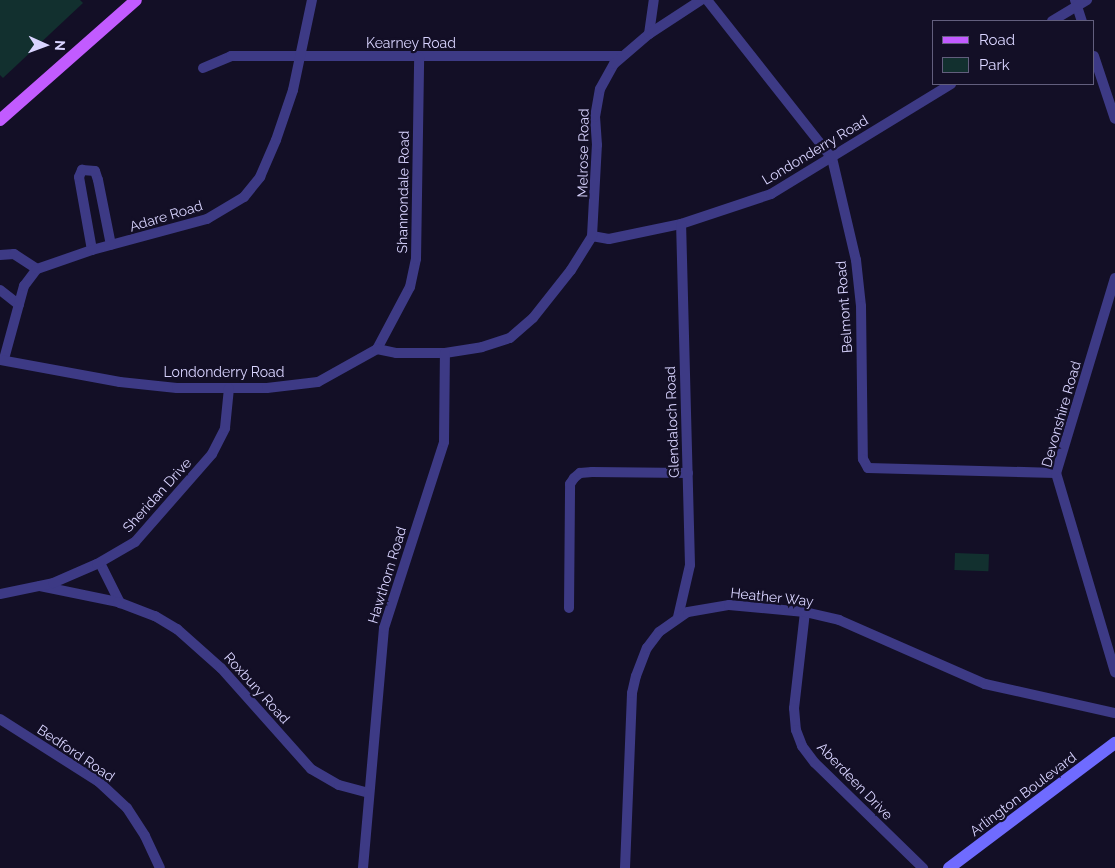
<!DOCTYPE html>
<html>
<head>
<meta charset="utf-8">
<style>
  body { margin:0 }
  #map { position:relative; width:1115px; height:868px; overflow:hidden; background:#130f26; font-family:Raleway,sans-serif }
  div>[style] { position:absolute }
  .green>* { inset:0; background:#12302f; transform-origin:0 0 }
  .street>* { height:10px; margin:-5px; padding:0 5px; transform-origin:5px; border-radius:5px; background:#3d3a85 }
  .secondary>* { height:12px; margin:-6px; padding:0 6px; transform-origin:6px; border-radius:6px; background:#6f6bff }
  .primary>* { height:12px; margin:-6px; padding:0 6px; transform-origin:6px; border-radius:6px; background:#c25bff }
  span { translate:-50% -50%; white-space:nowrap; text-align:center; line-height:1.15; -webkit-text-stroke:4.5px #130f26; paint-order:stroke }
  .street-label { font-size:14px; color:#d9d4ff }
  .legend { position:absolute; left:932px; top:20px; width:162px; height:65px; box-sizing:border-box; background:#130f26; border:1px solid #625e7d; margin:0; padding:6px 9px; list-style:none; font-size:15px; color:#d9d4ff }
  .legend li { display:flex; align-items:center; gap:10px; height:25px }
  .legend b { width:25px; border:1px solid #625e7d }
  .north { position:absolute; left:20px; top:20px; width:50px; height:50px; -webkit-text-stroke:4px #130f26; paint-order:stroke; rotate:92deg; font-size:14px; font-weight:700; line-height:20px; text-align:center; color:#d9d4ff }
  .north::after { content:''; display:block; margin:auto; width:18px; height:22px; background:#d9d4ff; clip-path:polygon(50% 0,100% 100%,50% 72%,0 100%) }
</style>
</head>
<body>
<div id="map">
  <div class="green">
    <div style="clip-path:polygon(0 0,80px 0,83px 3px,3px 78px,0 75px)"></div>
    <div style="left:955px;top:553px;width:34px;height:17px;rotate:2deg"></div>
  </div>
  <div class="street">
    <div style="left:707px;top:0;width:201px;rotate:51.7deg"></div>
    <div style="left:832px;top:158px;width:105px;rotate:76.8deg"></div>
    <div style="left:856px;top:260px;width:46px;rotate:83.8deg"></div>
    <div style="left:861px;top:306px;width:153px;rotate:89.3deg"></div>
    <div style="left:863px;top:459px;width:10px;rotate:61deg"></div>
    <div style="left:868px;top:468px;width:188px;rotate:1.5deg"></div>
    <div style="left:1075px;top:0;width:22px;rotate:72deg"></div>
    <div style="left:1052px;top:21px;width:41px;rotate:-31deg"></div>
    <div style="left:649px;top:34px;width:34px;rotate:-82deg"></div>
    <div style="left:1094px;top:56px;width:66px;rotate:71.6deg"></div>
    <div style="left:203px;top:68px;width:30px;rotate:-23deg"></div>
    <div style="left:231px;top:56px;width:391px"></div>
    <div style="left:592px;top:236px;width:17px;rotate:10deg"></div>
    <div style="left:609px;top:239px;width:74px;rotate:-11.8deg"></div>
    <div style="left:681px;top:224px;width:95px;rotate:-18.4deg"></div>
    <div style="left:771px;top:194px;width:211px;rotate:-31.4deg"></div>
    <div style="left:92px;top:250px;width:74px;rotate:-100.1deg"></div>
    <div style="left:79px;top:177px;width:8px;rotate:-67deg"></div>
    <div style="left:82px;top:170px;width:13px;rotate:4deg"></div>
    <div style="left:95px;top:171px;width:9px;rotate:72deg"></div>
    <div style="left:98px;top:180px;width:66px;rotate:78.7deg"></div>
    <div style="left:0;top:255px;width:14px;rotate:-4deg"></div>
    <div style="left:14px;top:254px;width:27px;rotate:33deg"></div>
    <div style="left:1115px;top:278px;width:204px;rotate:106.8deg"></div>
    <div style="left:1056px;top:473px;width:208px;rotate:73.5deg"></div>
    <div style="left:0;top:290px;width:24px;rotate:38deg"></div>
    <div style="left:377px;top:349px;width:70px;rotate:-62deg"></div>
    <div style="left:410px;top:287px;width:29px;rotate:-78deg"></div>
    <div style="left:416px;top:259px;width:202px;rotate:-89.1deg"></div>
    <div style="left:4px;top:359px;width:76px;rotate:-74.7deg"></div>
    <div style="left:24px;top:286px;width:21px;rotate:-53deg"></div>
    <div style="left:37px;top:269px;width:58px;rotate:-19.1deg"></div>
    <div style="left:92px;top:250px;width:119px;rotate:-15.1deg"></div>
    <div style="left:207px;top:219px;width:43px;rotate:-30.7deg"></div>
    <div style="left:244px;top:197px;width:26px;rotate:-51deg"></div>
    <div style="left:260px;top:177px;width:40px;rotate:-66.6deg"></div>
    <div style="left:276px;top:140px;width:53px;rotate:-71.2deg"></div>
    <div style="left:293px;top:90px;width:92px;rotate:-78.1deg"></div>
    <div style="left:0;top:360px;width:122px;rotate:10.4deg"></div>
    <div style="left:120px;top:382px;width:57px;rotate:6deg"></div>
    <div style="left:177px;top:388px;width:90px"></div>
    <div style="left:267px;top:388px;width:51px;rotate:-6.7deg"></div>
    <div style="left:318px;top:382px;width:68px;rotate:-29.2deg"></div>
    <div style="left:377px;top:349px;width:19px;rotate:12deg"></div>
    <div style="left:396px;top:353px;width:49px"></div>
    <div style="left:445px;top:353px;width:37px;rotate:-9deg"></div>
    <div style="left:482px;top:347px;width:29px;rotate:-18deg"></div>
    <div style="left:510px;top:338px;width:30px;rotate:-41deg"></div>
    <div style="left:533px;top:318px;width:61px;rotate:-51.6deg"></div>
    <div style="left:571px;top:270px;width:40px;rotate:-58deg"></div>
    <div style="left:592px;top:236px;width:91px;rotate:-86.9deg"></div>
    <div style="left:597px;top:145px;width:28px;rotate:-94deg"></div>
    <div style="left:595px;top:117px;width:28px;rotate:-80deg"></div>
    <div style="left:600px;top:89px;width:29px;rotate:-61deg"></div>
    <div style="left:614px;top:64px;width:46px;rotate:-40.6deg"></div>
    <div style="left:649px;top:34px;width:62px;rotate:-33.2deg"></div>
    <div style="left:100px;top:563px;width:45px;rotate:63.4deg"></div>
    <div style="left:40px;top:586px;width:80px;rotate:11.6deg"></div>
    <div style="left:118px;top:602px;width:40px;rotate:21deg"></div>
    <div style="left:155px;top:616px;width:26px;rotate:31deg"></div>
    <div style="left:177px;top:629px;width:59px;rotate:41.6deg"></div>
    <div style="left:221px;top:668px;width:135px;rotate:48.3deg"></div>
    <div style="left:311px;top:769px;width:32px;rotate:30deg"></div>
    <div style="left:339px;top:785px;width:31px;rotate:15deg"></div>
    <div style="left:0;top:594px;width:54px;rotate:-11.7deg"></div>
    <div style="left:53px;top:583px;width:48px;rotate:-23.4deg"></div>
    <div style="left:97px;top:564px;width:44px;rotate:-30.1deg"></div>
    <div style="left:135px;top:542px;width:117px;rotate:-48.8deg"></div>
    <div style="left:212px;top:454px;width:29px;rotate:-63deg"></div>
    <div style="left:225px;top:428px;width:40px;rotate:-84.3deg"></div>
    <div style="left:569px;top:608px;width:124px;rotate:-89.5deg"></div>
    <div style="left:570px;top:484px;width:7px;rotate:-56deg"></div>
    <div style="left:574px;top:478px;width:8px;rotate:-40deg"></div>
    <div style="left:580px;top:473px;width:12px;rotate:-5deg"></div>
    <div style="left:592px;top:472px;width:96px;rotate:0.6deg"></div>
    <div style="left:805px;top:612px;width:97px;rotate:96.5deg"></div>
    <div style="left:794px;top:708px;width:22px;rotate:85deg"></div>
    <div style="left:796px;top:730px;width:17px;rotate:69deg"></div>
    <div style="left:802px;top:746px;width:21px;rotate:53deg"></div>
    <div style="left:815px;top:763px;width:151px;rotate:44.2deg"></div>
    <div style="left:678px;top:617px;width:53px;rotate:-77deg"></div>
    <div style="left:690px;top:565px;width:341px;rotate:-91.5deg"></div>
    <div style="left:0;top:719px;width:117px;rotate:32.5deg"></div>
    <div style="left:99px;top:782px;width:38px;rotate:43deg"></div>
    <div style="left:127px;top:808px;width:33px;rotate:57deg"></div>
    <div style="left:145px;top:836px;width:35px;rotate:65deg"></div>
    <div style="left:363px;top:868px;width:241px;rotate:-85deg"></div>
    <div style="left:384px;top:628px;width:195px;rotate:-72.1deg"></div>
    <div style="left:444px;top:442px;width:89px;rotate:-89.4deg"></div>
    <div style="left:625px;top:868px;width:175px;rotate:-87.7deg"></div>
    <div style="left:632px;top:693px;width:17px;rotate:-77deg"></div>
    <div style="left:636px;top:676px;width:30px;rotate:-69deg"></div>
    <div style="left:647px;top:648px;width:20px;rotate:-53deg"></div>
    <div style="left:659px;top:632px;width:35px;rotate:-35deg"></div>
    <div style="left:688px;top:612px;width:42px;rotate:-9.7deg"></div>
    <div style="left:729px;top:605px;width:76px;rotate:5.3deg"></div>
    <div style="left:805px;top:612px;width:35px;rotate:13deg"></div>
    <div style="left:839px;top:620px;width:159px;rotate:23.7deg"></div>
    <div style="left:985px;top:684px;width:133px;rotate:12.6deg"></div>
  </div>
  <div class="secondary">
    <div style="left:949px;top:868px;width:208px;rotate:-37deg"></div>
  </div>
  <div class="primary">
    <div style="left:0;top:120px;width:181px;rotate:-41.4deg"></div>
  </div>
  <div class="street-label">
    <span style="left:411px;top:43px">Kearney Road</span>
    <span style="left:815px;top:150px;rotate:-31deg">Londonderry Road</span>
    <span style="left:583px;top:153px;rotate:-89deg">Melrose Road</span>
    <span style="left:403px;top:192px;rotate:-89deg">Shannondale Road</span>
    <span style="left:166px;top:216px;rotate:-17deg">Adare Road</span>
    <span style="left:844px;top:307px;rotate:-94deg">Belmont Road</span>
    <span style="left:224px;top:372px">Londonderry Road</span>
    <span style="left:1061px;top:414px;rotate:-74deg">Devonshire Road</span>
    <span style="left:672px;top:422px;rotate:-92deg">Glendaloch Road</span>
    <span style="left:157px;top:495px;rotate:-48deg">Sheridan Drive</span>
    <span style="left:387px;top:575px;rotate:-73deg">Hawthorn Road</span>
    <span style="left:772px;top:597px;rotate:6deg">Heather Way</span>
    <span style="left:257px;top:688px;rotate:48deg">Roxbury Road</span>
    <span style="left:76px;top:753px;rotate:34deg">Bedford Road</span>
    <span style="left:855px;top:781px;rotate:46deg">Aberdeen Drive</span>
    <span style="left:1023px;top:794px;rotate:-37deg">Arlington Boulevard</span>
  </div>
  <ul class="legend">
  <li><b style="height:6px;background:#c25bff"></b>Road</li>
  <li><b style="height:14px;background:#12302f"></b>Park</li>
  </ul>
  <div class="north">N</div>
</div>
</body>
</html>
